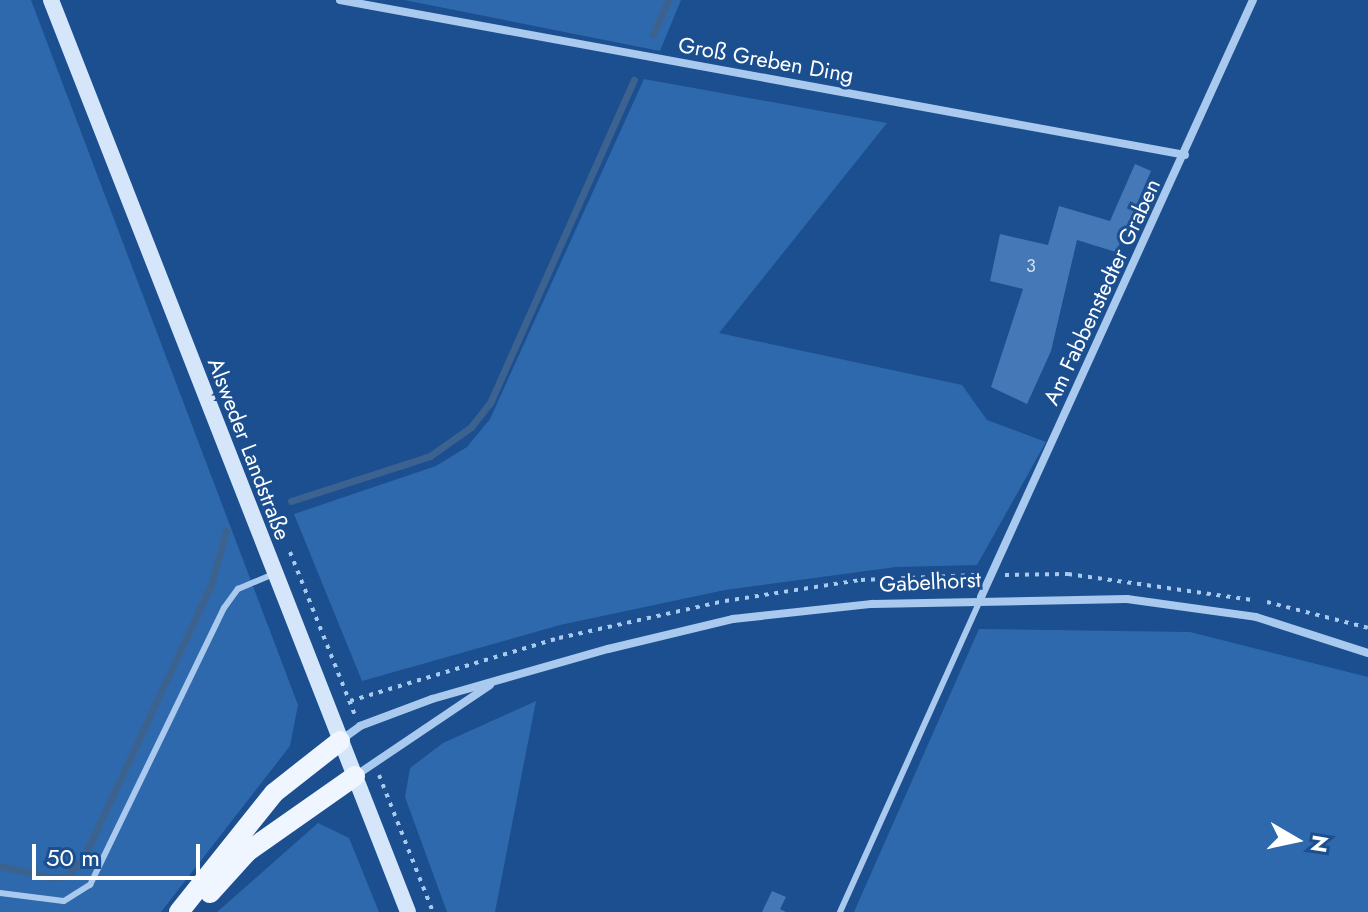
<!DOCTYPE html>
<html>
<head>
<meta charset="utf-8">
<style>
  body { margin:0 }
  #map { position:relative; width:1368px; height:912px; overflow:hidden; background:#1b4f8f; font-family:Jost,sans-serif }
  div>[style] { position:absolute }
  .green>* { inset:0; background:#2e69ad }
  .stream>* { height:7px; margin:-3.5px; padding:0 3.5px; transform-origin:3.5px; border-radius:3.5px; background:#3c6290 }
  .building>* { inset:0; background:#4478b7 }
  .path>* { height:4px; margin-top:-2px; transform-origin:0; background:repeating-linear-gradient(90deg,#a9c9ee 0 4px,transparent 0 10px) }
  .lane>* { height:6px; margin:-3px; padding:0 3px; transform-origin:3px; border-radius:3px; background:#a9c9ee }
  .street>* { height:8px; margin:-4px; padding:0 4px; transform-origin:4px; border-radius:4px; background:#a9c9ee }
  .secondary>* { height:16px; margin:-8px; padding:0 8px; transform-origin:8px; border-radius:8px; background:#d6e6fa }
  .primary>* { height:20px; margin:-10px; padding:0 10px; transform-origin:10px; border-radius:10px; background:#f0f6ff }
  span { translate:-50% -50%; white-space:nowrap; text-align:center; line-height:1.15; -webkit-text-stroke:6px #1b4f8f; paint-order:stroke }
  .number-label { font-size:18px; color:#d0dded }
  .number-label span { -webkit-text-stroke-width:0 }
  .street-label { font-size:22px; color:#fff }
  .north { position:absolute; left:1256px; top:800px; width:80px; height:80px; -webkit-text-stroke:6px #1b4f8f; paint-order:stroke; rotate:99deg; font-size:22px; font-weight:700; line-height:32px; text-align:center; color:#fff }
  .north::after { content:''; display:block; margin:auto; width:28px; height:36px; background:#fff; clip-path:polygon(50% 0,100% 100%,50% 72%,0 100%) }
  .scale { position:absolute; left:32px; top:844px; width:168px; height:36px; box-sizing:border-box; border:4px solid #fff; border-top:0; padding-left:10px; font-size:24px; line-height:28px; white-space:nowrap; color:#fff; -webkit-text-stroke:6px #1b4f8f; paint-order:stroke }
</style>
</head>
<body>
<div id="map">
  <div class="green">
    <div style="clip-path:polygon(0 0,31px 0,298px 705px,290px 746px,161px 912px,0 912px)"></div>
    <div style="clip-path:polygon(404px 0,681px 0,660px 51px)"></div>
    <div style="clip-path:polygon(644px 79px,887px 123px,719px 333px,962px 385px,987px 420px,1046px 442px,977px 565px,896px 567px,725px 590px,560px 625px,362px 681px,294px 514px,436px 466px,467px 447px,490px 419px)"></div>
    <div style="clip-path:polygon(979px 629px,1190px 632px,1368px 677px,1368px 912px,854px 912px)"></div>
    <div style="clip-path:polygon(536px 701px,495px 912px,447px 912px,405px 797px,410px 768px,443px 743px)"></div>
    <div style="clip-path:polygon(318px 823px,349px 838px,379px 912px,217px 912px)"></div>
  </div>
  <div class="stream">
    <div style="left:653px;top:34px;width:37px;rotate:-66deg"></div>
    <div style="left:291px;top:501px;width:146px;rotate:-17.9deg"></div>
    <div style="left:430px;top:456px;width:50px;rotate:-35.3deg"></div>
    <div style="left:471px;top:427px;width:31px;rotate:-52deg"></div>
    <div style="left:490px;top:403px;width:354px;rotate:-66deg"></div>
    <div style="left:0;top:866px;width:54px;rotate:12.8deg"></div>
    <div style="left:53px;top:878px;width:14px;rotate:-8deg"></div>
    <div style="left:67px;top:876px;width:23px;rotate:-47deg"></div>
    <div style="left:83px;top:859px;width:302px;rotate:-65deg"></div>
    <div style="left:211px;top:585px;width:56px;rotate:-74.5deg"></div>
  </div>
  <div class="building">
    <div style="clip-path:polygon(1135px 164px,1151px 171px,1116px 252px,1077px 240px,1051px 351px,1027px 404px,991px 387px,1023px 289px,990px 281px,1000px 234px,1048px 245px,1059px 206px,1110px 221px)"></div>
    <div style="clip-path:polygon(772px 891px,786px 897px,780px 909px,786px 912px,762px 912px)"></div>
  </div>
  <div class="path">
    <div style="left:290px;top:552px;width:175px;rotate:68.3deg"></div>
    <div style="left:1005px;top:575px;width:63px;rotate:-0.9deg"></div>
    <div style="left:1068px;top:574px;width:188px;rotate:8deg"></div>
    <div style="left:1267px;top:602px;width:104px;rotate:14.4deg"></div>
    <div style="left:350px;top:701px;width:218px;rotate:-16.8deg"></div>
    <div style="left:559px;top:638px;width:170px;rotate:-12.6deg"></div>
    <div style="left:725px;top:601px;width:138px;rotate:-8.8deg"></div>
    <div style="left:861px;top:580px;width:115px;rotate:-2.5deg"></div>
    <div style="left:379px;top:775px;width:147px;rotate:68.5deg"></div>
  </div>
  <div class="lane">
    <div style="left:0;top:893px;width:64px;rotate:7.1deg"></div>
    <div style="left:64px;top:901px;width:31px;rotate:-32deg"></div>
    <div style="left:90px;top:885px;width:308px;rotate:-64.2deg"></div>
    <div style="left:224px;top:608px;width:24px;rotate:-54deg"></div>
    <div style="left:238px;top:589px;width:38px;rotate:-23deg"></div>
    <div style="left:840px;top:912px;width:340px;rotate:-65.8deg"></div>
  </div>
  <div class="street">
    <div style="left:340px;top:0;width:859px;rotate:10.39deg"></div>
    <div style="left:981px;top:597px;width:656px;rotate:-65.51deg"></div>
    <div style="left:341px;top:740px;width:24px;rotate:-36deg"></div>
    <div style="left:360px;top:726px;width:77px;rotate:-20.6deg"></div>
    <div style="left:432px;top:699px;width:183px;rotate:-15.9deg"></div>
    <div style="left:608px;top:649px;width:129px;rotate:-13.5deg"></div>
    <div style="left:733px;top:619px;width:140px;rotate:-6.2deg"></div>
    <div style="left:872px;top:604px;width:255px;rotate:-1.1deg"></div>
    <div style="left:1127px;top:599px;width:130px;rotate:7.9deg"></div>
    <div style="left:1256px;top:617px;width:118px;rotate:17.8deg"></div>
    <div style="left:355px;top:776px;width:163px;rotate:-34deg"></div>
  </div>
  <div class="secondary">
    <div style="left:51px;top:0;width:979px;rotate:68.62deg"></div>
  </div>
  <div class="primary">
    <div style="left:210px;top:893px;width:55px;rotate:-47.9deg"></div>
    <div style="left:247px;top:852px;width:132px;rotate:-35.1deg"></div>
    <div style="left:179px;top:912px;width:152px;rotate:-51.4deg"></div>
    <div style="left:274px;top:793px;width:84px;rotate:-38.2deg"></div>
  </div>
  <div class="number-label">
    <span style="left:1031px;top:266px">3</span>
  </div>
  <div class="street-label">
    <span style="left:766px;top:60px;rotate:10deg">Groß Greben Ding</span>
    <span style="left:1102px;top:292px;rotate:-65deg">Am Fabbenstedter Graben</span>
    <span style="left:249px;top:449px;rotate:69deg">Alsweder Landstraße</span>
    <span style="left:930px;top:582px;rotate:-3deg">Gabelhorst</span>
  </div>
  <div class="north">N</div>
  <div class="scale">50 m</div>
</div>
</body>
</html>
